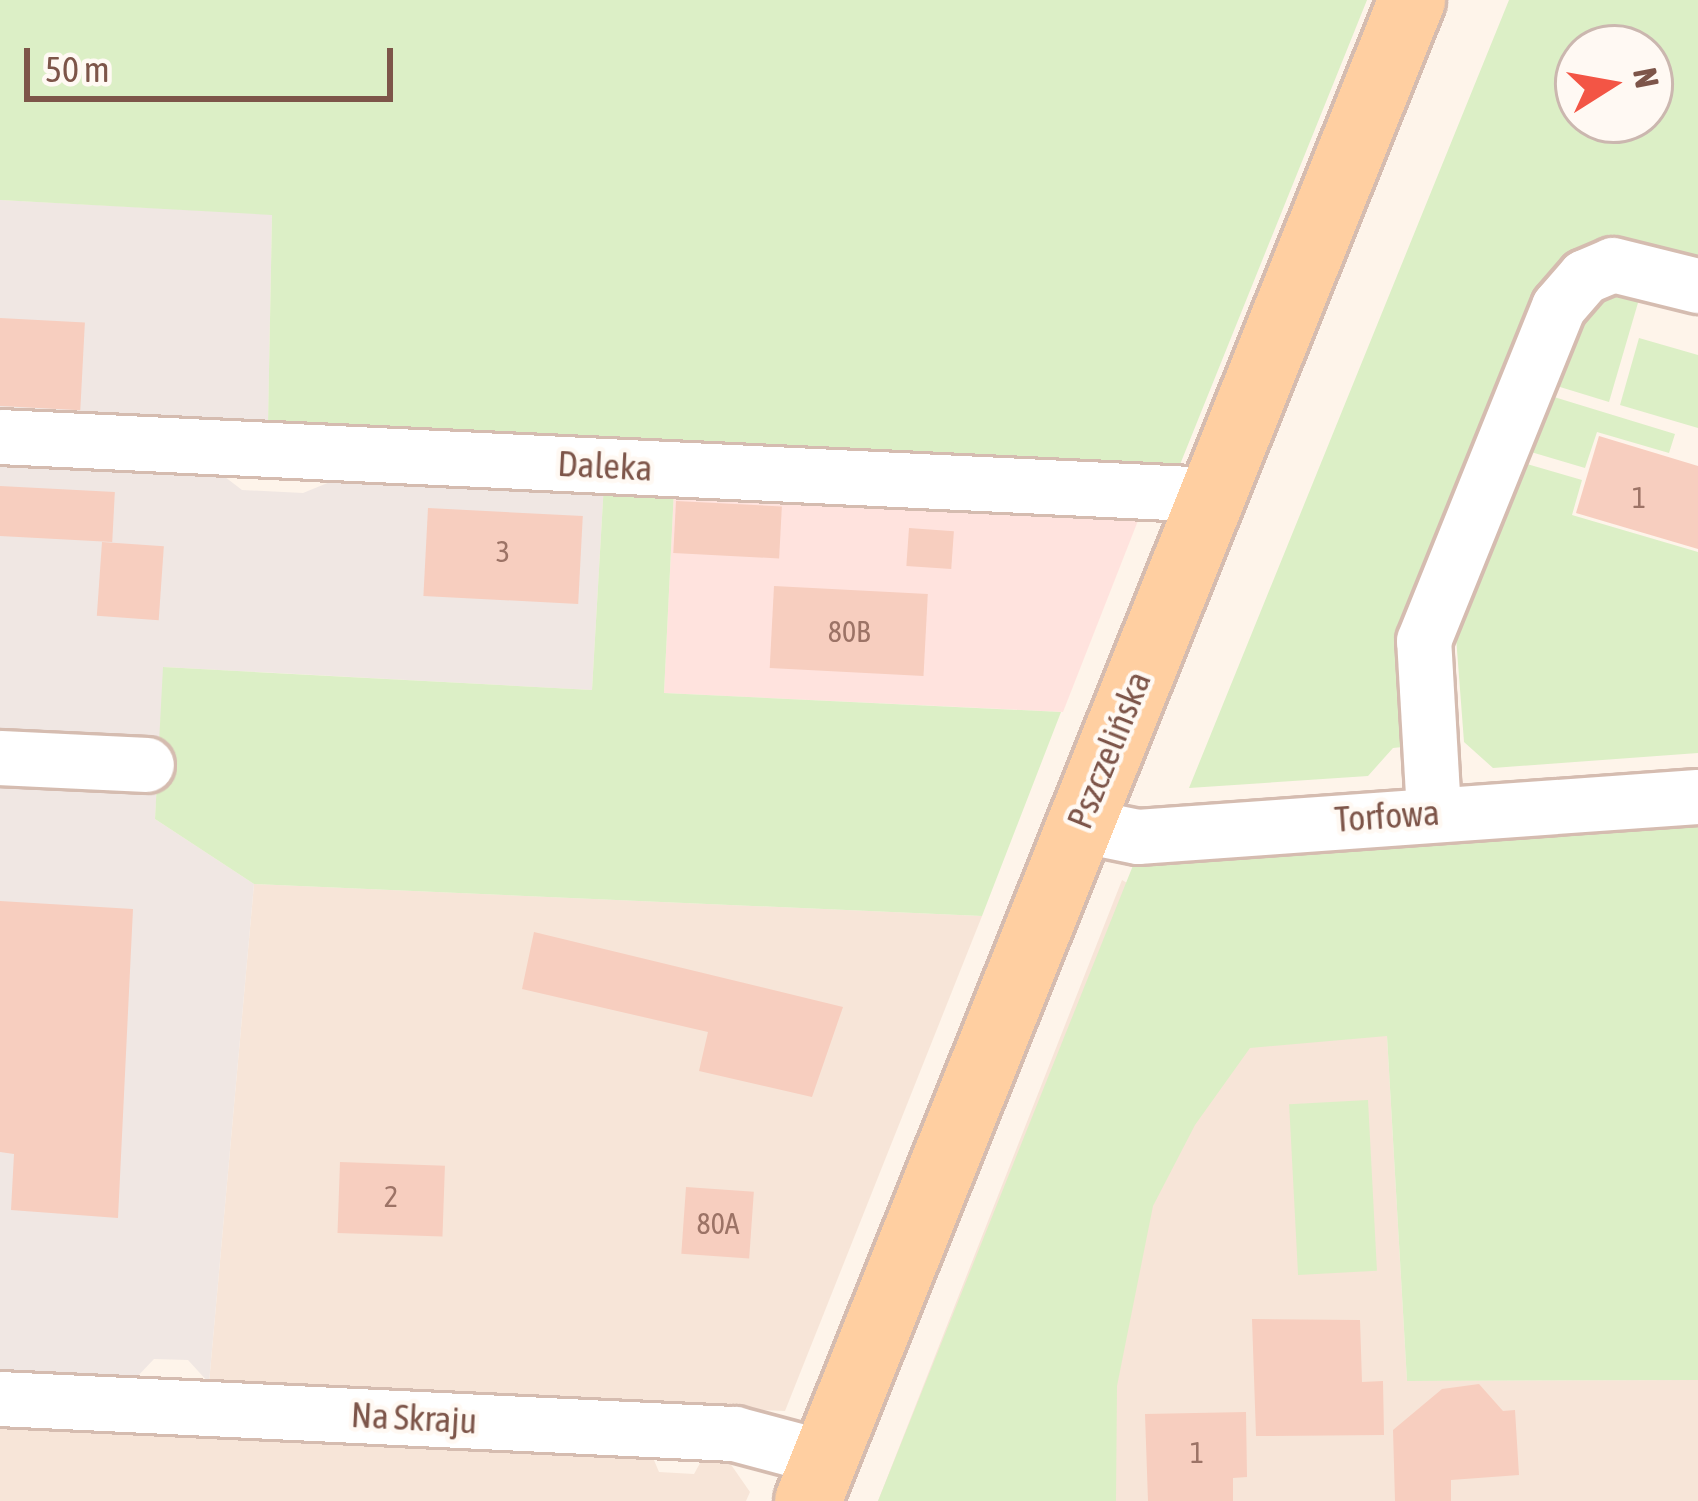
<!DOCTYPE html>
<html>
<head>
<meta charset="utf-8">
<style>
  body { margin:0 }
  #map { position:relative; width:1698px; height:1501px; overflow:hidden; background:#fef4ea; font-family:"Asap Condensed",sans-serif }
  div>[style] { position:absolute }
  .residential>* { inset:0; background:#f7e5d8 }
  .commercial>* { inset:0; background:#ffe3de }
  .industrial>* { inset:0; background:#f0e7e3 }
  .green>* { inset:0; background:#dcefc6; transform-origin:0 0 }
  .building>* { inset:0; background:#f7cebf; transform-origin:0 0 }
  .roads { filter:drop-shadow(3px 0 #d5bcb0) drop-shadow(-3px 0 #d5bcb0) drop-shadow(0 3px #d5bcb0) drop-shadow(0 -3px #d5bcb0) }
  .minor>* { height:54px; margin:-27px; padding:0 27px; transform-origin:27px; border-radius:27px; background:#fff }
  .major>* { height:66px; margin:-33px; padding:0 33px; transform-origin:33px; border-radius:33px; background:#ffcfa1 }
  span { translate:-50% -50%; white-space:nowrap; text-align:center; line-height:1.15; -webkit-text-stroke:9px #fff9f3; paint-order:stroke }
  .number-label { font-size:30px; color:#9c7366 }
  .number-label span { -webkit-text-stroke-width:0 }
  .street-label { font-size:36px; color:#7d5549 }
  .north { position:absolute; left:1554px; top:24px; width:120px; height:120px; box-sizing:border-box; background:#fff9f3; border:3px solid #cbb7af; border-radius:50%; rotate:79deg; font-size:33px; font-weight:700; line-height:48px; text-align:center; color:#7d5549 }
  .north::after { content:''; display:block; margin:auto; width:42px; height:54px; background:#f35545; clip-path:polygon(50% 0,100% 100%,50% 72%,0 100%) }
  .scale { position:absolute; left:24px; top:48px; width:369px; height:54px; box-sizing:border-box; border:6px solid #7d5549; border-top:0; padding-left:15px; font-size:36px; line-height:42px; white-space:nowrap; color:#7d5549; -webkit-text-stroke:9px #fff9f3; paint-order:stroke }
</style>
</head>
<body>
<div id="map">
  <div class="residential">
    <div style="clip-path:polygon(1122px 880px,1387px 1036px,1407px 1381px,1698px 1380px,1698px 1501px,878px 1501px)"></div>
    <div style="clip-path:polygon(254px 884px,982px 916px,785px 1411px,209px 1383px)"></div>
    <div style="clip-path:polygon(0 1427px,651px 1453px,659px 1472px,694px 1474px,704px 1456px,725px 1456px,750px 1492px,746px 1501px,0 1501px)"></div>
  </div>
  <div class="commercial">
    <div style="clip-path:polygon(674px 489px,1141px 513px,1063px 712px,664px 693px)"></div>
  </div>
  <div class="industrial">
    <div style="clip-path:polygon(0 200px,272px 214px,268px 423px,217px 420px,202px 432px,0 422px)"></div>
    <div style="clip-path:polygon(0 457px,212px 467px,242px 490px,303px 493px,352px 473px,604px 483px,592px 690px,164px 667px,155px 819px,254px 884px,209px 1383px,188px 1360px,154px 1359px,134px 1380px,0 1374px)"></div>
  </div>
  <div class="green">
    <div style="clip-path:polygon(0 0,1367px 0,1177px 472px,268px 423px,272px 215px,0 200px)"></div>
    <div style="clip-path:polygon(evenodd,1509px 0,1698px 0,1698px 266px,1599px 249px,1412px 746px,1393px 748px,1368px 776px,1189px 788px,1509px 0,1578px 48px,1650px 48px,1650px 120px,1578px 120px,1578px 48px)"></div>
    <div style="clip-path:polygon(1642px 289px,1609px 402px,1547px 383px,1590px 296px)"></div>
    <div style="clip-path:polygon(1639px 338px,1698px 355px,1698px 428px,1620px 405px)"></div>
    <div style="clip-path:polygon(1554px 397px,1675px 434px,1669px 453px,1597px 432px,1585px 468px,1531px 452px)"></div>
    <div style="clip-path:polygon(1527px 464px,1582px 480px,1572px 515px,1698px 552px,1698px 753px,1493px 768px,1464px 742px,1456px 637px)"></div>
    <div style="clip-path:polygon(604px 483px,674px 489px,664px 693px,1061px 712px,982px 916px,254px 884px,155px 819px,163px 667px,592px 690px)"></div>
    <div style="clip-path:polygon(1698px 814px,1698px 1380px,1407px 1381px,1387px 1036px,1250px 1048px,1195px 1125px,1153px 1206px,1117px 1386px,1116px 1501px,878px 1501px,1134px 863px)"></div>
    <div style="left:1368px;top:1100px;width:171px;height:79px;rotate:87deg"></div>
  </div>
  <div class="building">
    <div style="left:0;top:318px;width:85px;height:88px;rotate:3deg"></div>
    <div style="clip-path:polygon(1599px 436px,1698px 466px,1698px 549px,1576px 513px)"></div>
    <div style="left:0;top:486px;width:115px;height:50px;rotate:3deg"></div>
    <div style="left:676px;top:501px;width:106px;height:52px;rotate:3deg"></div>
    <div style="left:428px;top:508px;width:155px;height:88px;rotate:3deg"></div>
    <div style="left:909px;top:528px;width:45px;height:38px;rotate:4deg"></div>
    <div style="left:102px;top:542px;width:62px;height:74px;rotate:4deg"></div>
    <div style="left:774px;top:586px;width:154px;height:82px;rotate:3deg"></div>
    <div style="clip-path:polygon(0 901px,133px 909px,118px 1218px,11px 1210px,14px 1154px,0 1152px)"></div>
    <div style="clip-path:polygon(534px 932px,843px 1007px,812px 1097px,699px 1071px,708px 1032px,522px 989px)"></div>
    <div style="left:340px;top:1162px;width:105px;height:71px;rotate:2deg"></div>
    <div style="left:686px;top:1187px;width:68px;height:67px;rotate:4deg"></div>
    <div style="clip-path:polygon(1252px 1319px,1360px 1320px,1362px 1382px,1383px 1381px,1384px 1435px,1256px 1436px)"></div>
    <div style="clip-path:polygon(1479px 1384px,1503px 1411px,1515px 1410px,1519px 1475px,1451px 1480px,1451px 1501px,1395px 1501px,1393px 1430px,1442px 1389px)"></div>
    <div style="clip-path:polygon(1246px 1412px,1247px 1477px,1233px 1478px,1233px 1501px,1148px 1501px,1145px 1414px)"></div>
  </div>
  <div class="roads">
    <div class="minor">
      <div style="left:0;top:437px;width:1212px;rotate:2.74deg"></div>
      <div style="left:0;top:758px;width:147px;rotate:2.7deg"></div>
      <div style="left:1434px;top:812px;width:171px;rotate:-93.3deg"></div>
      <div style="left:1424px;top:641px;width:360px;rotate:-68deg"></div>
      <div style="left:1559px;top:307px;width:40px;rotate:-49deg"></div>
      <div style="left:1585px;top:277px;width:30px;rotate:-23deg"></div>
      <div style="left:1613px;top:265px;width:88px;rotate:13.9deg"></div>
      <div style="left:1079px;top:825px;width:60px;rotate:11.5deg"></div>
      <div style="left:1138px;top:837px;width:561px;rotate:-4.09deg"></div>
      <div style="left:0;top:1399px;width:736px;rotate:2.73deg"></div>
      <div style="left:735px;top:1434px;width:93px;rotate:14.9deg"></div>
    </div>
    <div class="major">
      <div style="left:808px;top:1501px;width:1618px;rotate:-68.08deg"></div>
    </div>
  </div>
  <div class="number-label">
    <span style="left:1639px;top:497px">1</span>
    <span style="left:503px;top:551px">3</span>
    <span style="left:849px;top:631px">80B</span>
    <span style="left:391px;top:1196px">2</span>
    <span style="left:718px;top:1223px">80A</span>
    <span style="left:1197px;top:1452px">1</span>
  </div>
  <div class="street-label">
    <span style="left:605px;top:466px;rotate:3deg">Daleka</span>
    <span style="left:1109px;top:750px;rotate:-68deg">Pszczelińska</span>
    <span style="left:1387px;top:816px;rotate:-4deg">Torfowa</span>
    <span style="left:414px;top:1418px;rotate:3deg">Na Skraju</span>
  </div>
  <div class="north">N</div>
  <div class="scale">50 m</div>
</div>
</body>
</html>
